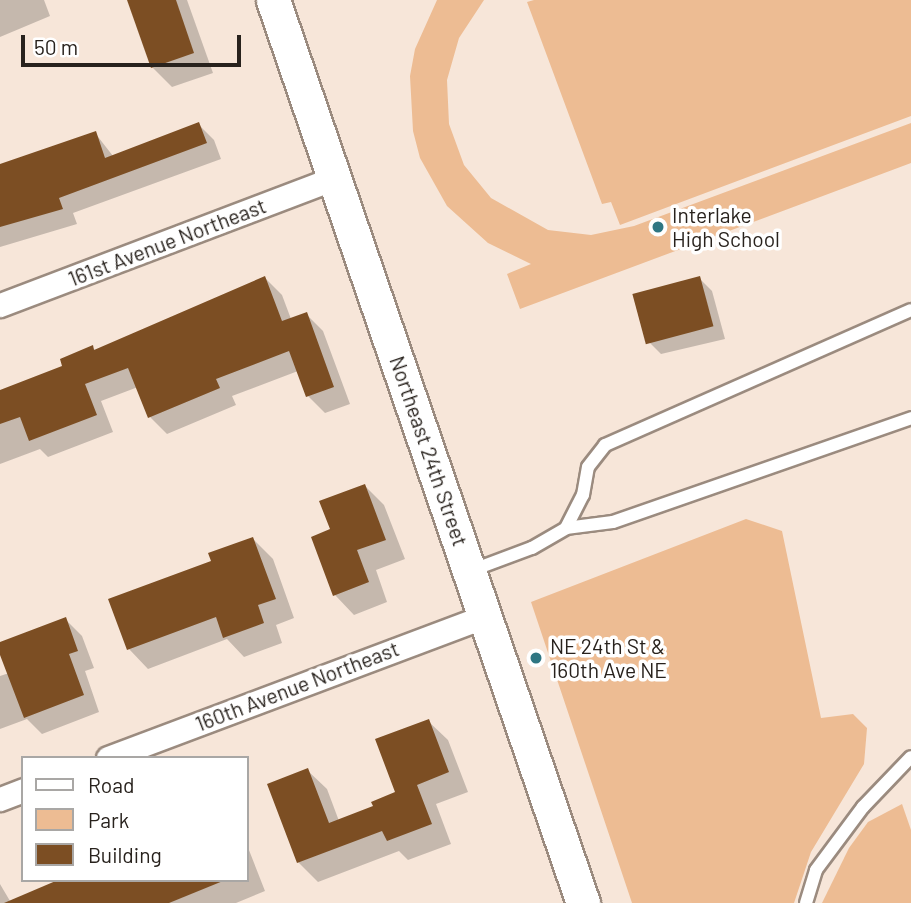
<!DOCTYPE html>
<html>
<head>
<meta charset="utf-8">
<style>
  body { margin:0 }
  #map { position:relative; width:911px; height:903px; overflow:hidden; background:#f7e6d9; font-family:Barlow,sans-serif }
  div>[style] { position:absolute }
  .green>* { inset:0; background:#edbc93 }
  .shadow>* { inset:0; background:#0003 }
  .building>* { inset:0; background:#7c4e23; transform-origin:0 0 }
  .roads { filter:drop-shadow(2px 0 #9b8b7f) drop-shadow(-2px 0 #9b8b7f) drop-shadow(0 2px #9b8b7f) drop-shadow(0 -2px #9b8b7f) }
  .service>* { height:12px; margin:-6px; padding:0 6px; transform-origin:6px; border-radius:6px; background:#fff }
  .minor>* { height:23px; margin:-11.5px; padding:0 11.5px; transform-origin:11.5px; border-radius:11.5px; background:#fff }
  .secondary>* { height:33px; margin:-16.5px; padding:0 16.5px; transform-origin:16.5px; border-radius:16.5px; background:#fff }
  .dots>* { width:19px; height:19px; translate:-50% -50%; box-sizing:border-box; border:4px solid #fff; border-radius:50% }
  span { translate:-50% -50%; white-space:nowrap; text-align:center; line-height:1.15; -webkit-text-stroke:7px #fff; paint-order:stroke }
  .poi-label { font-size:21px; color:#28221d }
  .left { translate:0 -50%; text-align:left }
  .street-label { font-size:21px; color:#28221d }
  .legend { position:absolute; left:21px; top:756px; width:228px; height:126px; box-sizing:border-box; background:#fff; border:2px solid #a9a7a5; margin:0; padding:9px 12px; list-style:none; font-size:21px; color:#28221d }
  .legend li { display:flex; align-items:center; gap:14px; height:35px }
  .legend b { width:35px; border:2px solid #a9a7a5 }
  .scale { position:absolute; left:21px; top:35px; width:220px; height:32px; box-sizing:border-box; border:4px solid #28221d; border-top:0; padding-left:9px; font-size:21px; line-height:24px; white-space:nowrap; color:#28221d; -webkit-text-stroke:5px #fff; paint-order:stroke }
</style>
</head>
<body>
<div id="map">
  <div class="green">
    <div style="clip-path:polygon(437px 0,484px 0,459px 38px,447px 80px,449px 124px,464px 165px,491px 198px,548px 230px,591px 235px,634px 226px,911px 123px,911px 163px,520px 309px,507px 274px,531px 264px,488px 243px,447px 206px,420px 158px,413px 131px,410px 76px,415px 49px)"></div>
    <div style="clip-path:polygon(534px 0,911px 0,911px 116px,620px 225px,611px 202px,602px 204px,527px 2px)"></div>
    <div style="clip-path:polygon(746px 519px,782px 531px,821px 718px,853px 714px,867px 728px,864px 764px,811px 852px,794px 903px,632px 903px,531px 602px)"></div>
    <div style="clip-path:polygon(902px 804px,911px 830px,911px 903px,822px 903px,849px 848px,868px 822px)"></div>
  </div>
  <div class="shadow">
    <div style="clip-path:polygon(0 0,44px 0,50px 16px,0 37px)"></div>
    <div style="clip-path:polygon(129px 0,187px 0,213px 73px,172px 87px,152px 67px)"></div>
    <div style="clip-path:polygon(198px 124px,214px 140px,221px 159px,73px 213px,77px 224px,0 247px,0 166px,95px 133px,113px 156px)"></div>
    <div style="clip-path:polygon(265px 278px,282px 295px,291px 319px,306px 314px,323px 331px,350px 404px,325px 413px,308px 396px,298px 371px,232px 396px,236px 405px,167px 434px,150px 417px,138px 387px,101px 401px,113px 432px,48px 457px,40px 449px,0 464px,0 392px,65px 367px,92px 347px,96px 351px)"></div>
    <div style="clip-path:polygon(699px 278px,712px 291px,725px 339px,661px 354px,648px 341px)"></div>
    <div style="clip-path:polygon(365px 486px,384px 505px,405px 559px,376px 570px,387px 602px,354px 615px,335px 595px,332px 530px)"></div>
    <div style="clip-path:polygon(253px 539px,273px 559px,294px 618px,276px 625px,282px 643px,244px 657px,227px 639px,148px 669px,129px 649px,213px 562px)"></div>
    <div style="clip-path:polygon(65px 619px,82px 636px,94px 668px,85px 671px,99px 712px,42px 734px,27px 719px,0 729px,0 676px,9px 673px,0 644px)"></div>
    <div style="clip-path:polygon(428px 721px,448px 740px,468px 792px,436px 804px,451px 844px,408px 860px,399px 851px,318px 882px,298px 862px,307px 770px,327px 789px,339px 821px,375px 807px,397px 793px)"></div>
    <div style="clip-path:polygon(247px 845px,265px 891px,236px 903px,0 903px,0 884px,10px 901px,63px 880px,247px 880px)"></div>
  </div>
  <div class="building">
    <div style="clip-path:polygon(127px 0,176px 0,194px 53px,151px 68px)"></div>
    <div style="clip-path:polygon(199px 122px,207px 143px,59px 198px,63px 209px,0 227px,0 164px,96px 131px,105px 158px)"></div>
    <div style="clip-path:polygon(265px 276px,282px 321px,307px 312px,334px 387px,306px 397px,289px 351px,216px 379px,220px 388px,148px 418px,128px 368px,85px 384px,97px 415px,29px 441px,20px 417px,0 424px,0 390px,62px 366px,60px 359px,93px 345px,94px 350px)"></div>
    <div style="left:700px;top:276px;width:52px;height:70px;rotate:75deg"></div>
    <div style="clip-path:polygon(365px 484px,386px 540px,357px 550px,369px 582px,333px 596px,311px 537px,330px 529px,319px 501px)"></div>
    <div style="clip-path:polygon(253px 537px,276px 599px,258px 605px,264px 623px,223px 638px,216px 617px,127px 650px,108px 599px,211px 561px,208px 553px)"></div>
    <div style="clip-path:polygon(66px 617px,78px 651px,69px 654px,84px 695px,24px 718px,0 655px,0 642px)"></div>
    <div style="clip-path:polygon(429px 719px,449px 772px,417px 785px,432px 824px,387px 841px,382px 831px,297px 863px,267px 784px,308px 768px,329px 823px,373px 806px,371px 802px,395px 792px,375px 739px)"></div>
    <div style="clip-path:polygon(58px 880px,222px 880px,223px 881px,169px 903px,4px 903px)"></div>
  </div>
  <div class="roads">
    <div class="service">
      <div style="left:566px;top:528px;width:47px;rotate:-7.3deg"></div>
      <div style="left:613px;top:522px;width:316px;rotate:-19.2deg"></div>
      <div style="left:470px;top:571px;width:66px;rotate:-20.4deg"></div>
      <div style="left:532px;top:548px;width:39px;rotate:-30deg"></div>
      <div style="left:566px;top:528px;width:37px;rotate:-63deg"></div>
      <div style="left:583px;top:495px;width:28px;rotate:-80deg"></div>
      <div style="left:588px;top:467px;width:28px;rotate:-52deg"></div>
      <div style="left:605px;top:445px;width:334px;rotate:-23.8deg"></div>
      <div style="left:806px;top:903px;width:34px;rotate:-73deg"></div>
      <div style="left:816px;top:870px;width:79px;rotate:-53.3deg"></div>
      <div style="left:863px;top:807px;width:69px;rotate:-46.2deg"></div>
    </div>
    <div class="minor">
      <div style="left:0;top:305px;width:357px;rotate:-20.8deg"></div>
      <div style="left:108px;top:758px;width:404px;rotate:-20.6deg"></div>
      <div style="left:0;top:799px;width:25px;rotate:-21deg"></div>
    </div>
    <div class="secondary">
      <div style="left:273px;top:0;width:955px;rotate:71.05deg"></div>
    </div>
  </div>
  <div class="dots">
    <div style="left:658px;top:227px;background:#2f7682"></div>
    <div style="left:536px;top:658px;background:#2f7682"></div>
  </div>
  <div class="poi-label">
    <span class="left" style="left:672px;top:227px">Interlake<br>High School</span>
    <span class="left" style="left:550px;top:658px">NE 24th St &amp;<br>160th Ave NE</span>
  </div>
  <div class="street-label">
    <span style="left:167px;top:242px;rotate:-21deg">161st Avenue Northeast</span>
    <span style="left:429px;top:451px;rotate:71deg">Northeast 24th Street</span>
    <span style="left:297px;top:686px;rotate:-21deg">160th Avenue Northeast</span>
  </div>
  <ul class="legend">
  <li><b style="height:9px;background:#fff"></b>Road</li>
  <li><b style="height:19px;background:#edbc93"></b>Park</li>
  <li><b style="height:19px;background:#7c4e23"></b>Building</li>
  </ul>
  <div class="scale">50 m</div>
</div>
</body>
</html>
